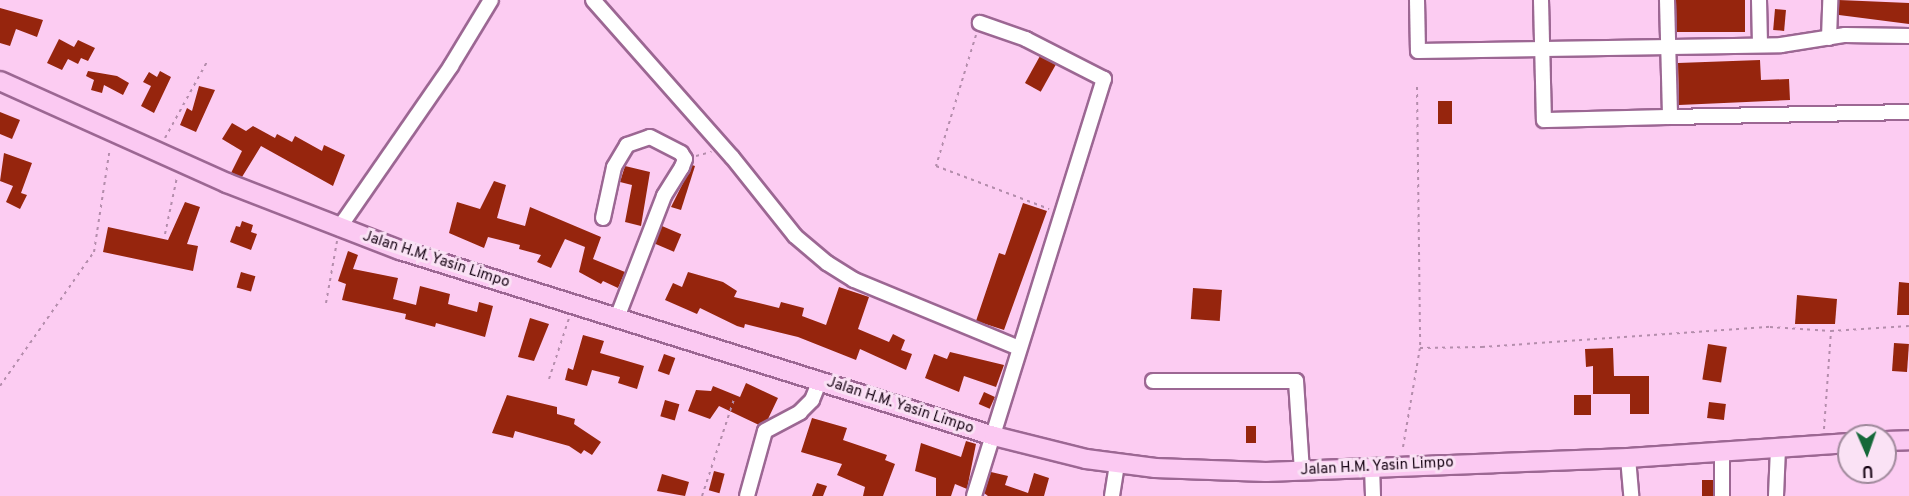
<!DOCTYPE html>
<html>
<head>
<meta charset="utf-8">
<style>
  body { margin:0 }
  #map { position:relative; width:1909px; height:496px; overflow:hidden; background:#fcccf2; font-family:Overpass,sans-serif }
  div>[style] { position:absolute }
  .building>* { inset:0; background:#96250d; transform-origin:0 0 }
  .path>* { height:2px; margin-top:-1px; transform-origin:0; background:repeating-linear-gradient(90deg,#b48dac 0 3px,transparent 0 7.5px) }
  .roads { filter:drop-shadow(2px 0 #9c6793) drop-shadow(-2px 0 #9c6793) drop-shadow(0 2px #9c6793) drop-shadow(0 -2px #9c6793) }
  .minor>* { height:14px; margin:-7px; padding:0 7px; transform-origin:7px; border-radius:7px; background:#fff }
  .major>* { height:18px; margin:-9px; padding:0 9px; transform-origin:9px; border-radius:9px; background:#fbc9f2 }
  span { translate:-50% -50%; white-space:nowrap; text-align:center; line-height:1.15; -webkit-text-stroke:6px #fae2f5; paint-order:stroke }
  .street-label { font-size:15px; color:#170414 }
  .north { position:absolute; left:1837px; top:424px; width:60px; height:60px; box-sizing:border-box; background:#fae2f5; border:2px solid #9f899b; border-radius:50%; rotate:178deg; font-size:16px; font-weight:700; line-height:24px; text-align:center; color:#170414 }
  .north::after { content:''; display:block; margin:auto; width:21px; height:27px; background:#156839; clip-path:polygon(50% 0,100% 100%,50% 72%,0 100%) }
</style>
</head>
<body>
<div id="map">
  <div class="building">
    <div style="left:1676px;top:0;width:69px;height:32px"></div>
    <div style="clip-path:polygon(1839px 0,1909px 3px,1909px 24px,1839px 15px)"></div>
    <div style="clip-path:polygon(0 8px,43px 20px,37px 37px,16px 29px,10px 46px,0 43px)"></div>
    <div style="left:1775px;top:9px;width:11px;height:21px;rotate:5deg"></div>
    <div style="clip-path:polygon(59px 39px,74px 47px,78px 40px,95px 48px,88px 61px,81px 58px,78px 64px,68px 59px,62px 70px,47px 63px)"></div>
    <div style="left:1040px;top:56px;width:18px;height:31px;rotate:29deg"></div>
    <div style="clip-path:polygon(1760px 60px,1761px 80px,1789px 79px,1790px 100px,1679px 105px,1678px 63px)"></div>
    <div style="clip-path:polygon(88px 71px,117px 76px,129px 83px,123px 95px,104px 85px,102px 93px,91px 90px,94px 80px,86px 76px)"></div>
    <div style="clip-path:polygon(160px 71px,171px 77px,154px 113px,141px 106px,151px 86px,143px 82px,149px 72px,157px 77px)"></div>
    <div style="clip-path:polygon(199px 86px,215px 90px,196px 132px,180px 125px,187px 108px,192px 111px)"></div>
    <div style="left:1438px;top:101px;width:14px;height:23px"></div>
    <div style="clip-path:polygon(0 112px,20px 120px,12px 139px,0 134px)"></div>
    <div style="clip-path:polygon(232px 123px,246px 131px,253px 126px,275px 138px,277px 134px,292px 142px,295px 136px,322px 151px,324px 145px,345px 155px,333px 186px,261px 146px,242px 177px,231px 173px,242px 151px,222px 139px)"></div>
    <div style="clip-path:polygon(4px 153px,32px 163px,21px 193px,27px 195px,20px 209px,6px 202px,13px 186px,0 181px)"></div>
    <div style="clip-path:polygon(692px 165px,695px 166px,681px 210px,671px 207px)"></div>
    <div style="clip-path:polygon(625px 166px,650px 172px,641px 226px,625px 222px,632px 185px,620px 182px)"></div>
    <div style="clip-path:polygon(494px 181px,506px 185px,497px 218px,525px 226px,530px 207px,601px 237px,593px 259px,625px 272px,618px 288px,603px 281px,601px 284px,579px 272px,585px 247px,565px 239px,551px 268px,537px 262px,541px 255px,519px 249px,520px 245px,488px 237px,484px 248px,449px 233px,457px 202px,480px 209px)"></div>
    <div style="clip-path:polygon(185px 202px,200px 207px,187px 244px,198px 246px,193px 271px,103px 252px,108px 227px,168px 240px)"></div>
    <div style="clip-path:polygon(1023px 203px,1047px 211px,1004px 330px,976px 321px,999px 253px,1005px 255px)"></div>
    <div style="clip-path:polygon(242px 221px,253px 225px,251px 232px,257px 234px,251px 250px,230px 242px,236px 226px,240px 227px)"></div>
    <div style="left:662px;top:226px;width:21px;height:19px;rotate:23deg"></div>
    <div style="clip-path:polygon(348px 251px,358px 255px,353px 269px,398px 278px,393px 299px,416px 305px,420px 286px,450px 294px,448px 304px,477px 312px,479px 302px,493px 306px,485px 337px,436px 323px,435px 327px,405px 319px,406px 314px,342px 300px,346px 284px,338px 281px)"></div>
    <div style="left:241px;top:272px;width:15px;height:16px;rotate:16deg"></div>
    <div style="clip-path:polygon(688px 272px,723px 282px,737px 291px,734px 297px,779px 308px,781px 302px,804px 308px,802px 316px,826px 325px,839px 287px,869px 297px,858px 329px,889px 342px,893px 334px,905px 340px,901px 350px,912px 354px,906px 370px,860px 349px,856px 360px,798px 337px,745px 324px,744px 328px,737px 326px,700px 308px,697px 314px,665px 300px,673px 283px,682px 287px)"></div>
    <div style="clip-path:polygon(1899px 282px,1909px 283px,1909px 315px,1897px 315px)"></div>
    <div style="left:1193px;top:288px;width:29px;height:31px;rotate:4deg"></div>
    <div style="clip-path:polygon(1797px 295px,1837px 299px,1835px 324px,1795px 324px)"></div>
    <div style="clip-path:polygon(530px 318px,549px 324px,534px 361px,518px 357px)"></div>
    <div style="clip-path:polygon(583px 335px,604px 341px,600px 353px,644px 366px,637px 389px,618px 383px,620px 377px,592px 370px,587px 386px,565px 380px,568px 368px,573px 370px)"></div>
    <div style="left:1894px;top:343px;width:15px;height:28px;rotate:4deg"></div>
    <div style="left:1708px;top:344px;width:19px;height:36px;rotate:9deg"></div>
    <div style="clip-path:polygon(1613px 348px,1614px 376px,1649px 376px,1649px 414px,1630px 414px,1630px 394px,1593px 394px,1593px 366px,1586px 367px,1585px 349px)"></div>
    <div style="clip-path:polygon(950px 352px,1004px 365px,996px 387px,964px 376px,959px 392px,925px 378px,934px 354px,947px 359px)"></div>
    <div style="left:664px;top:354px;width:12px;height:18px;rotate:20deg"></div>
    <div style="clip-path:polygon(746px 383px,778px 398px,768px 419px,759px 425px,719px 406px,710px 419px,688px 411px,696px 390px,711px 391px,713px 386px,740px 397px)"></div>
    <div style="left:984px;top:392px;width:12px;height:13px;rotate:24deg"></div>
    <div style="clip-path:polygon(507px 395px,557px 407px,557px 414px,575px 419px,574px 424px,601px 442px,592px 455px,584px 450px,581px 454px,569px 446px,515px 431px,513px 438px,492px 433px)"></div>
    <div style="left:1574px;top:395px;width:17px;height:20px"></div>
    <div style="left:665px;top:400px;width:15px;height:17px;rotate:16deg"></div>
    <div style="left:1709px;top:402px;width:17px;height:16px;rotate:7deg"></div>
    <div style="clip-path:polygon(812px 418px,847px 428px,843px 440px,887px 455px,885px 460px,895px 464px,883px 496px,863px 496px,865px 487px,837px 475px,842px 464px,801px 452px)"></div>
    <div style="left:1246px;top:426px;width:10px;height:17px"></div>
    <div style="clip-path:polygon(966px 441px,976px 444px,967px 489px,955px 484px,951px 496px,936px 496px,936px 478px,915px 471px,921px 443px,961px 457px)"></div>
    <div style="left:714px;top:471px;width:11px;height:20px;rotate:15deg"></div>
    <div style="clip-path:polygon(991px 472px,1008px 476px,1005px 485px,1028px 493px,1034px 473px,1049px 478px,1044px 496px,988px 496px,984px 493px)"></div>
    <div style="clip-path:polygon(662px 474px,689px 482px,685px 496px,657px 491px)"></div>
    <div style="left:1702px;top:480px;width:11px;height:16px"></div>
    <div style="clip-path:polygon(817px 483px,827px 486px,823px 496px,812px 496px)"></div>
  </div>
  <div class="path">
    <div style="left:976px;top:35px;width:137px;rotate:107deg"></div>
    <div style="left:936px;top:166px;width:121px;rotate:20.8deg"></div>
    <div style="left:1417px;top:87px;width:261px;rotate:89.3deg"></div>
    <div style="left:165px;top:138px;width:89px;rotate:-61.1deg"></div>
    <div style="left:696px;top:156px;width:16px;rotate:-15deg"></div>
    <div style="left:165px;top:234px;width:58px;rotate:-78.1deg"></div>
    <div style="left:326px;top:303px;width:63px;rotate:-79.9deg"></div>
    <div style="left:549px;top:379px;width:64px;rotate:-71.8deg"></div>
    <div style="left:0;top:386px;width:164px;rotate:-55deg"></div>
    <div style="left:94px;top:252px;width:105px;rotate:-81.3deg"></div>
    <div style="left:1824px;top:429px;width:98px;rotate:-85.9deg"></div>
    <div style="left:1831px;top:331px;width:78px;rotate:-3.7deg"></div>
    <div style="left:1403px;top:447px;width:100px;rotate:-80.3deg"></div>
    <div style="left:1420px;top:348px;width:62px;rotate:-0.9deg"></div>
    <div style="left:1482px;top:347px;width:289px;rotate:-4deg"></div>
    <div style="left:1770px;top:327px;width:61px;rotate:3.8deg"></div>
    <div style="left:702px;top:496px;width:102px;rotate:-71.7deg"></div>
  </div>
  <div class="roads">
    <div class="minor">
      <div style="left:593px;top:0;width:210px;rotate:48.5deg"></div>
      <div style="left:732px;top:157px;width:101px;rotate:51.4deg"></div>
      <div style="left:795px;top:236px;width:42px;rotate:40.2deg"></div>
      <div style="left:827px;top:263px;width:32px;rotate:32deg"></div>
      <div style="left:854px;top:280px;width:178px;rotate:22.4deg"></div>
      <div style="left:1417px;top:0;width:51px;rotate:88.9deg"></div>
      <div style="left:1418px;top:51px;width:363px;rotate:-0.9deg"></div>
      <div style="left:1781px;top:45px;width:65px;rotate:-8.9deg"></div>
      <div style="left:1845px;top:35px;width:64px;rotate:0.9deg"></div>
      <div style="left:1541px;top:0;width:120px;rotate:88.6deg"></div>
      <div style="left:1544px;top:120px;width:126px;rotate:-1.4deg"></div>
      <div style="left:1667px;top:0;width:117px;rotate:88.5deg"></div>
      <div style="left:1670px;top:117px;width:239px;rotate:-1.2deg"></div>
      <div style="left:1759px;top:0;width:44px;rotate:88.7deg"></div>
      <div style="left:1829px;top:38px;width:38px;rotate:-88deg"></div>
      <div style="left:603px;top:218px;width:52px;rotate:-77.8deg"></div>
      <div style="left:614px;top:167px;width:26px;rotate:-59deg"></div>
      <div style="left:627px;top:145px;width:24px;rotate:-19deg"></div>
      <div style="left:650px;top:137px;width:35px;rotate:27deg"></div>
      <div style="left:681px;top:153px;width:7px;rotate:56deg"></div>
      <div style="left:685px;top:159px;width:9px;rotate:111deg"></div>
      <div style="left:682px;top:167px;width:34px;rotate:122deg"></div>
      <div style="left:664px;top:196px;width:131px;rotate:111.1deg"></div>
      <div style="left:339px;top:228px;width:197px;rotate:-55.3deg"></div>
      <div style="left:451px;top:66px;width:77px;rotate:-58.8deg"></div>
      <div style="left:1153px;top:381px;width:143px"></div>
      <div style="left:1296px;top:381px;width:90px;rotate:86.2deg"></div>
      <div style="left:1628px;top:458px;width:38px;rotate:85deg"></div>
      <div style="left:1372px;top:467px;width:29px;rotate:88deg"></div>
      <div style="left:747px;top:496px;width:67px;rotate:-74.5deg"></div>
      <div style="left:765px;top:431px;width:40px;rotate:-28deg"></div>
      <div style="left:800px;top:412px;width:17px;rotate:-45deg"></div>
      <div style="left:812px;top:400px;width:22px;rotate:-68deg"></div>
      <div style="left:974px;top:496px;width:437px;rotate:-72.7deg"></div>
      <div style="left:1104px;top:79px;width:88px;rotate:-152.9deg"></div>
      <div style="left:1026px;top:39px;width:49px;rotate:-160.8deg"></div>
      <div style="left:1112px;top:496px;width:32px;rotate:-81deg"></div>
      <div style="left:1722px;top:496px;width:45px;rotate:-90deg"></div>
      <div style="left:1776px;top:496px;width:48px;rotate:-87.6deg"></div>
    </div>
    <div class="major">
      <div style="left:0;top:81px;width:249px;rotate:24.2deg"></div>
      <div style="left:227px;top:183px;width:186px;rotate:21.2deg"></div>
      <div style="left:400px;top:250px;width:622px;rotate:17.39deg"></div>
      <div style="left:994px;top:436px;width:95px;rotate:14deg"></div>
      <div style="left:1086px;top:459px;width:70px;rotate:7.4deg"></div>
      <div style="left:1155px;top:468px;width:111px;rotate:2.1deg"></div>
      <div style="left:1266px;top:472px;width:362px;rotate:-2.2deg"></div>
      <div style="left:1628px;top:458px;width:222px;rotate:-3.9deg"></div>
      <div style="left:1885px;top:441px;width:24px;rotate:-2deg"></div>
    </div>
  </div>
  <div class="street-label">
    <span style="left:436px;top:260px;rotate:18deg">Jalan H.M. Yasin Limpo</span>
    <span style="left:900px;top:406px;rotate:18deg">Jalan H.M. Yasin Limpo</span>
    <span style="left:1377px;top:467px;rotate:-3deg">Jalan H.M. Yasin Limpo</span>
  </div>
  <div class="north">U</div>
</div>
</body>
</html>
